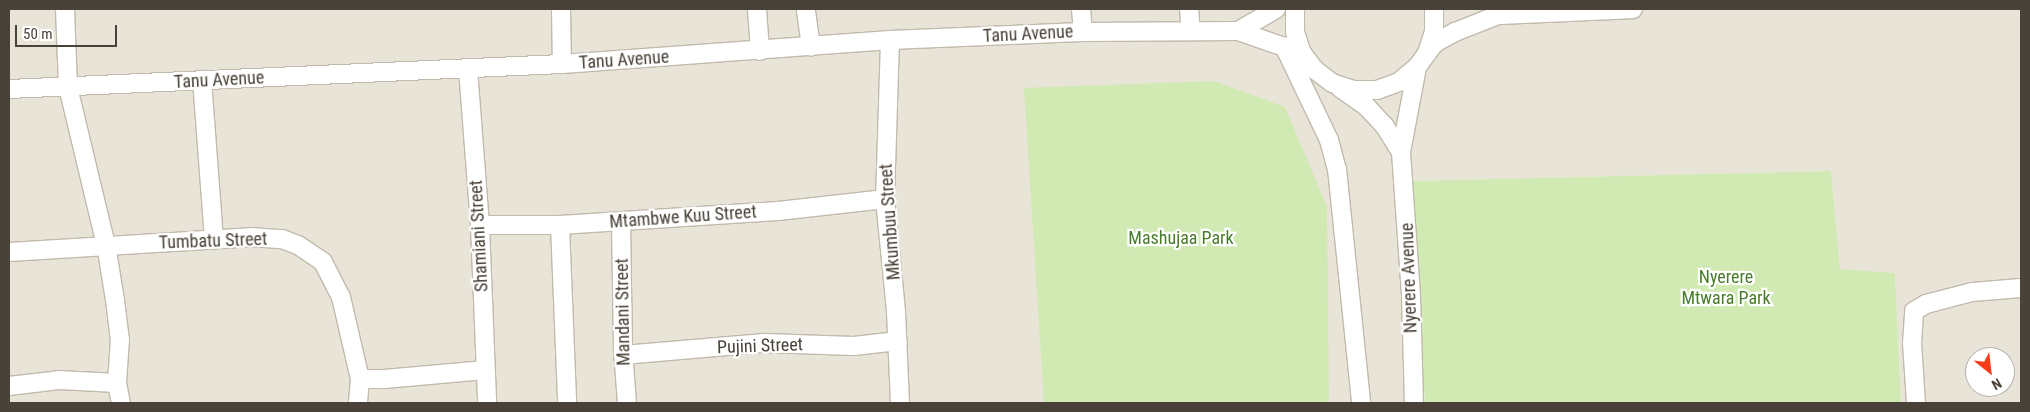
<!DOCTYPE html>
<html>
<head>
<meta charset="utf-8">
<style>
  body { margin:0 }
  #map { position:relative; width:2030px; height:412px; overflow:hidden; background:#f5f2ea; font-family:"Roboto Condensed",sans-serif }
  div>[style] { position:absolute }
  .residential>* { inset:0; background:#e9e4d8 }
  .green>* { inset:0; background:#d1e9b3 }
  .roads { filter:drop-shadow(1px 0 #c1baac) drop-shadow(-1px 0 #c1baac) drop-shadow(0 1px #c1baac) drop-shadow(0 -1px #c1baac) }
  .minor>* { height:18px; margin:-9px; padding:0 9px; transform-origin:9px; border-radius:9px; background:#fff }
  span { translate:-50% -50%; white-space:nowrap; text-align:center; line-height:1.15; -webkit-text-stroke:4.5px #fff; paint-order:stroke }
  .street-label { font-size:18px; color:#494238 }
  .park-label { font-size:18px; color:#497c2a }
  .frame { position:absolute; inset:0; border:10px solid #494238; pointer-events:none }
  .north { position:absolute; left:1965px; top:347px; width:50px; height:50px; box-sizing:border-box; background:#fff; border:1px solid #b6b3af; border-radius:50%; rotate:151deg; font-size:14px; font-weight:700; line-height:20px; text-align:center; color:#494238 }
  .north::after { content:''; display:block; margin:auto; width:18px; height:22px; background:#fa3e1c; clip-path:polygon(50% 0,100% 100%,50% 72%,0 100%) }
  .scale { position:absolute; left:15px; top:25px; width:102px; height:22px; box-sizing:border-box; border:2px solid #494238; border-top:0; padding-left:6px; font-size:15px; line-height:18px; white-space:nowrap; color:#494238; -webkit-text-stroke:4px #fff; paint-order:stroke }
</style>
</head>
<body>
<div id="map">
  <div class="residential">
    <div style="clip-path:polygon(evenodd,9px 9px,2021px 9px,2021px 403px,1901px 403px,1895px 273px,1840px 269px,1831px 171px,1413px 181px,1425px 403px,9px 403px,9px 9px,1975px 357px,2005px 357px,2005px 387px,1975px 387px,1975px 357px)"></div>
  </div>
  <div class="green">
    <div style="clip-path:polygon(1214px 81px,1285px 107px,1327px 207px,1329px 403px,1044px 403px,1024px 88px)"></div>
    <div style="clip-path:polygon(1831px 171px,1840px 269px,1895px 273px,1901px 403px,1425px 403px,1412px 181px)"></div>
  </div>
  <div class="roads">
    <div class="minor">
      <div style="left:65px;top:9px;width:78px;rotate:87.8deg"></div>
      <div style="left:68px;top:87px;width:163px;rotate:76.5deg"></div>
      <div style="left:106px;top:245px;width:56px;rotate:80.7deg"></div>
      <div style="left:115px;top:300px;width:39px;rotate:83deg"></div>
      <div style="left:120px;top:339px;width:44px;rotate:93.9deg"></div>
      <div style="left:117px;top:383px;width:20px;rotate:79deg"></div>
      <div style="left:561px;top:9px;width:55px;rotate:89deg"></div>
      <div style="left:757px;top:9px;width:42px;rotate:85.9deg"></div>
      <div style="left:1081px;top:9px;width:23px;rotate:85deg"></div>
      <div style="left:1189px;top:9px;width:21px;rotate:85deg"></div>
      <div style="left:1295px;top:9px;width:23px;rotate:90deg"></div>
      <div style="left:1295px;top:32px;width:22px;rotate:72deg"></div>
      <div style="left:1302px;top:53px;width:21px;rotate:53deg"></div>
      <div style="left:1315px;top:70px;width:21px;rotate:37deg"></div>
      <div style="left:1332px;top:83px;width:23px;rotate:18deg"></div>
      <div style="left:1354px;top:90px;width:23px"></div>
      <div style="left:1377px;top:90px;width:23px;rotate:-20deg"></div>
      <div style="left:1399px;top:82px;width:23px;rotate:-40deg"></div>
      <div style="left:1417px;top:67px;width:17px;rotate:-54deg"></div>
      <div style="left:1427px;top:53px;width:22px;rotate:-72deg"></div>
      <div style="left:1434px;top:32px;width:23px;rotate:-90deg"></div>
      <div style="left:806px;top:11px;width:36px;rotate:82deg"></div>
      <div style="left:1238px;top:31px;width:44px;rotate:-30.1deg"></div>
      <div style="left:890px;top:40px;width:159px;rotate:91.8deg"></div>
      <div style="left:885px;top:199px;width:114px;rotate:84.4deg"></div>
      <div style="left:896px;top:312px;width:91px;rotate:87.5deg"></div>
      <div style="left:1284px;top:46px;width:104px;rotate:64.4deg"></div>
      <div style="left:1329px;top:140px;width:30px;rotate:75deg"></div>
      <div style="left:1337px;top:169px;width:235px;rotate:84.1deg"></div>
      <div style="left:1427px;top:53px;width:13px;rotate:-51deg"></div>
      <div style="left:1435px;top:43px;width:23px;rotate:-29deg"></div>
      <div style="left:1455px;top:32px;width:46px;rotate:-21.6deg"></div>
      <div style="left:1498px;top:15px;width:135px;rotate:-2.5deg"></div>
      <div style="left:468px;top:69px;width:156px;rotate:85.6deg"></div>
      <div style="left:480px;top:225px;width:178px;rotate:87.7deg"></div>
      <div style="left:202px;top:80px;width:160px;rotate:85.7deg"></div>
      <div style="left:1340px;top:88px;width:32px;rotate:35deg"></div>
      <div style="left:1366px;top:106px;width:26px;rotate:47deg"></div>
      <div style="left:1384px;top:125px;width:32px;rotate:58deg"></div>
      <div style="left:9px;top:89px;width:554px;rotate:-2.59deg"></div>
      <div style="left:562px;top:64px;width:329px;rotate:-4.2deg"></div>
      <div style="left:890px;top:40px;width:193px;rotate:-2.4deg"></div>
      <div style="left:1083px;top:32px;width:155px;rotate:-0.4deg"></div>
      <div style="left:1238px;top:31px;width:68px;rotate:19deg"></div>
      <div style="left:621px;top:221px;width:129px;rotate:89.1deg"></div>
      <div style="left:623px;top:350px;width:53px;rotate:85.7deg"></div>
      <div style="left:480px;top:225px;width:80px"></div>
      <div style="left:560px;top:225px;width:218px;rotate:-3.7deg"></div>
      <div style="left:778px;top:211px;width:108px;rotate:-6.4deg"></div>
      <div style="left:560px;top:225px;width:178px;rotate:87.7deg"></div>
      <div style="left:9px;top:252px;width:242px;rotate:-3.5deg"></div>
      <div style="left:251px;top:237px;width:31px;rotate:4deg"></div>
      <div style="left:282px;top:239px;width:17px;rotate:21deg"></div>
      <div style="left:298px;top:245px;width:30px;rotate:34deg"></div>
      <div style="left:323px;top:262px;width:39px;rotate:63deg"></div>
      <div style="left:341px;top:297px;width:84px;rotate:77deg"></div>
      <div style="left:360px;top:379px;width:24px;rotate:95deg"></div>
      <div style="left:623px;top:355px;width:142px;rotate:-4.9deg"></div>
      <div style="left:764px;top:343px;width:90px;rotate:1.9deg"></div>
      <div style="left:854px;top:346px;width:44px;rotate:-6.5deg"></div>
      <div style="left:360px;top:379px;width:25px"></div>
      <div style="left:385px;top:379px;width:100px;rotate:-5.1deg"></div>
      <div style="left:9px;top:386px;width:50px;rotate:-6.8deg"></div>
      <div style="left:59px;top:380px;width:58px;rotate:3deg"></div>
      <div style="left:1414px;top:403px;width:108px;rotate:-91.6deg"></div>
      <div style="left:1411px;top:295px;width:143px;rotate:-94deg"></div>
      <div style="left:1401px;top:152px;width:86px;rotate:-79.3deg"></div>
      <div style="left:1916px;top:403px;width:60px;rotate:-93.8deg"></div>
      <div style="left:1912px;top:343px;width:32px;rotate:-86deg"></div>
      <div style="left:1914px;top:311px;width:14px;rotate:-30deg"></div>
      <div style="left:1926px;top:304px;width:48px;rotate:-14.6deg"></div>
      <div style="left:1972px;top:292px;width:49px;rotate:-4.7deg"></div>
    </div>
  </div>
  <div class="street-label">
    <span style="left:1028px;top:34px;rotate:-3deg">Tanu Avenue</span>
    <span style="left:624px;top:60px;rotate:-4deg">Tanu Avenue</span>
    <span style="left:219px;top:80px;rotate:-3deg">Tanu Avenue</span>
    <span style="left:683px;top:217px;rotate:-4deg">Mtambwe Kuu Street</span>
    <span style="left:890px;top:222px;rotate:-94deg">Mkumbuu Street</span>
    <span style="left:479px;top:236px;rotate:-93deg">Shamiani Street</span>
    <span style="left:213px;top:241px;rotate:-2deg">Tumbatu Street</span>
    <span style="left:1409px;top:278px;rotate:-92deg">Nyerere Avenue</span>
    <span style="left:623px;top:312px;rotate:-91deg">Mandani Street</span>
    <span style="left:760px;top:346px;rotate:-2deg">Pujini Street</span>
  </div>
  <div class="park-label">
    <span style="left:1181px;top:238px">Mashujaa Park</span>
    <span style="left:1726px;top:288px">Nyerere<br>Mtwara Park</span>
  </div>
  <div class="frame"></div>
  <div class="north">N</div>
  <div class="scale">50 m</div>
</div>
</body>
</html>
